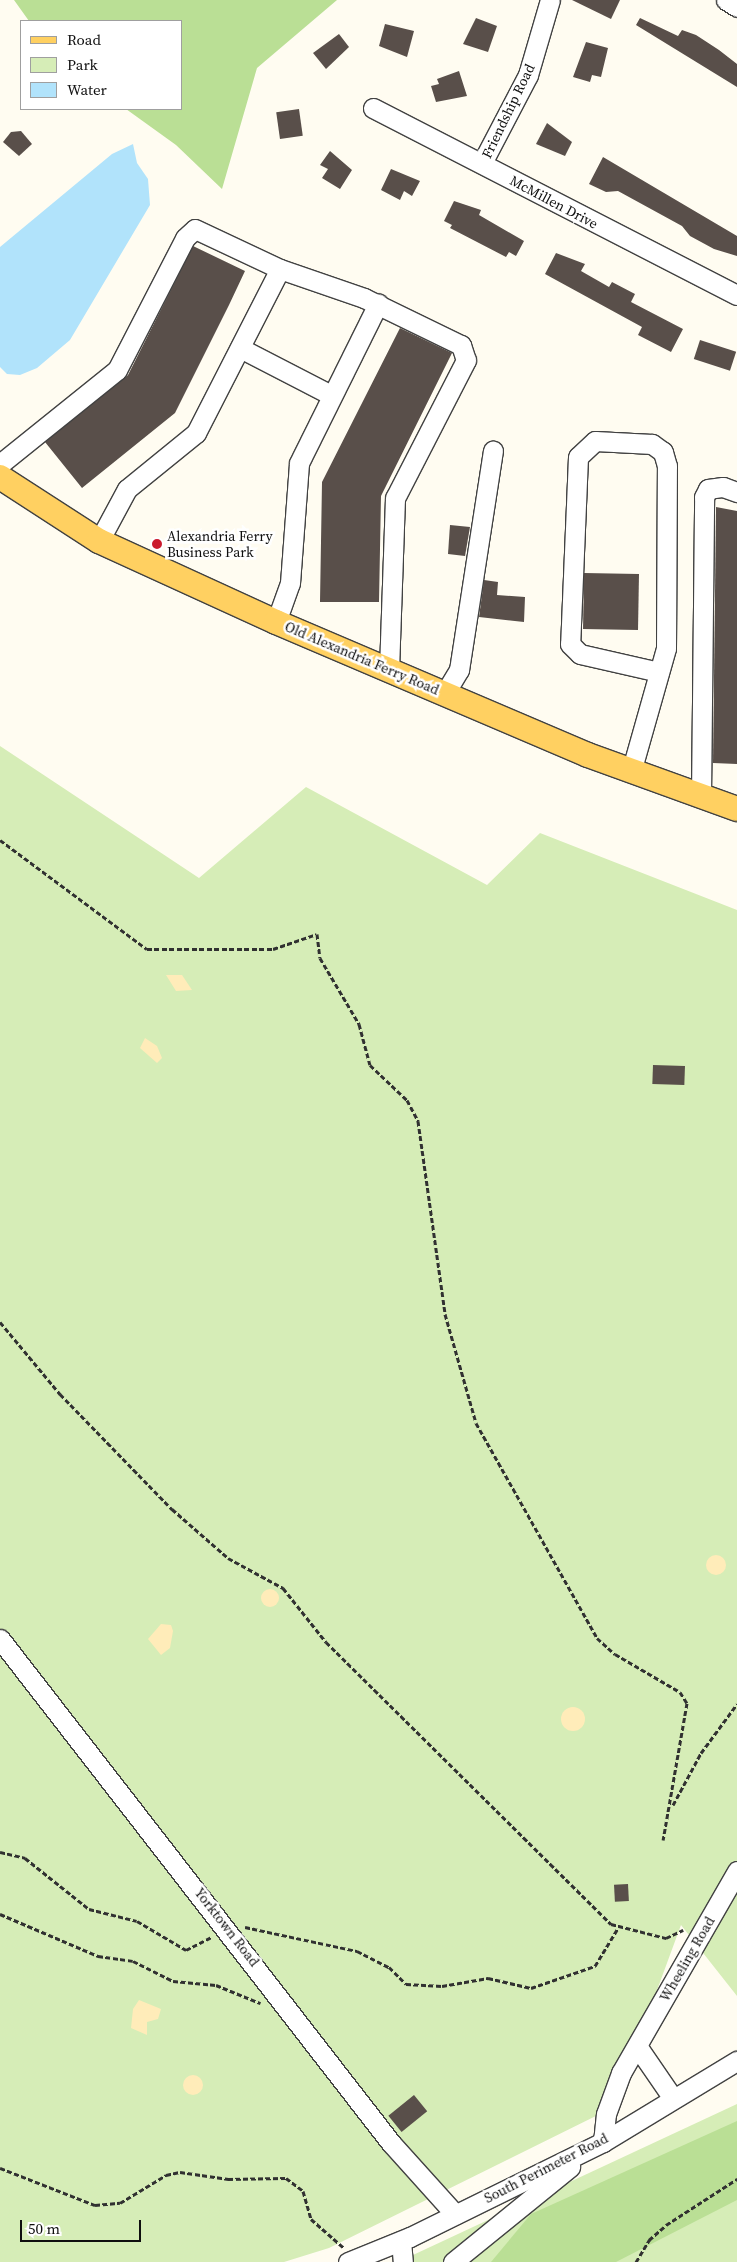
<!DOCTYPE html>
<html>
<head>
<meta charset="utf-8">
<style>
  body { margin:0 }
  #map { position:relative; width:737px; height:2262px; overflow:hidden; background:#fffcf1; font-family:"Source Serif 4",serif }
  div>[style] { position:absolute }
  .green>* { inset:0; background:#d6edb7 }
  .forest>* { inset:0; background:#badf95 }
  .sand>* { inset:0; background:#ffecb9 }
  .round { border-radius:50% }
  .water>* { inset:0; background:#b1e3fb }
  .building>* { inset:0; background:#594f4a; transform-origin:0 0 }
  .path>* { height:3px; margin-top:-1.5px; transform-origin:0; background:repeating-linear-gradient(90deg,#313131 0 5px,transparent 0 7.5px) }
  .roads { filter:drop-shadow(1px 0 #424242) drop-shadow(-1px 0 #424242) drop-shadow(0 1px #424242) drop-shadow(0 -1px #424242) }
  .minor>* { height:19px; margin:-9.5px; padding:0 9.5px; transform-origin:9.5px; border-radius:9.5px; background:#fff }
  .major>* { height:24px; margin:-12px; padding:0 12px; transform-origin:12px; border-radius:12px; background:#ffd061 }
  .dots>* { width:14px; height:14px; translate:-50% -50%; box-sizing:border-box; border:2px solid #fff; border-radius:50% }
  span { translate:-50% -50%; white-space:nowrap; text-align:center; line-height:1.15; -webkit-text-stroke:5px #fff; paint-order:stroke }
  .street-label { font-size:14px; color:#0f0f0f }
  .poi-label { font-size:14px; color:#0f0f0f }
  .left { translate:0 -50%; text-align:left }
  .legend { position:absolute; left:20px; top:20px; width:162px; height:90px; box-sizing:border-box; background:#fff; border:1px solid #9f9f9f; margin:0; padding:6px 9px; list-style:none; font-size:15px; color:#0f0f0f }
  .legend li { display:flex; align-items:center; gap:10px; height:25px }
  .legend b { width:25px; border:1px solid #9f9f9f }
  .scale { position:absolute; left:20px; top:2220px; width:121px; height:22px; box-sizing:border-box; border:2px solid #0f0f0f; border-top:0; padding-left:6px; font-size:15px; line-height:18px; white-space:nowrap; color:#0f0f0f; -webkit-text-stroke:4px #fff; paint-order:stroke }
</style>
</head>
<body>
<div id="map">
  <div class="green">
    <div style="clip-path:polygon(0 746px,199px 878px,306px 787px,487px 885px,540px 833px,737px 910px,737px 1996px,681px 1925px,614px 2107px,329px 2248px,284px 2262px,0 2262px)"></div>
    <div style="clip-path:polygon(737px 2104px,737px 2262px,398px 2262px)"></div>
  </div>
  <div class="forest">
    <div style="clip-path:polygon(14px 0,337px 0,257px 68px,222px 189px,176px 145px,126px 109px,181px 109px,181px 21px,29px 21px)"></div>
    <div style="clip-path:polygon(737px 2121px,737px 2200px,616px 2262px,491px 2262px,531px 2214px)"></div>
  </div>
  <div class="sand">
    <div style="clip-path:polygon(166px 975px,182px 975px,192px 990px,176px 991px)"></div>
    <div style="clip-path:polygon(145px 1038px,157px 1046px,162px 1058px,157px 1063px,140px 1048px)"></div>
    <div class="round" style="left:706px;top:1555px;width:20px;height:20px"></div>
    <div class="round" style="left:261px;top:1589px;width:18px;height:18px"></div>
    <div style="clip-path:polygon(161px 1624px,171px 1625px,173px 1631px,170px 1648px,161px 1655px,148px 1639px)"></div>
    <div class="round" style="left:561px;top:1707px;width:24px;height:24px"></div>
    <div style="clip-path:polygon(139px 2000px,161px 2009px,158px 2019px,147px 2022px,147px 2035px,131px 2028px,133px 2009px)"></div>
    <div class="round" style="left:183px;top:2075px;width:20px;height:20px"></div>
  </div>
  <div class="water">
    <div style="clip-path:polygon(133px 144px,137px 163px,148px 179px,150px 205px,70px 340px,37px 368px,20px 375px,7px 374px,0 367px,0 247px,112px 154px)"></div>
  </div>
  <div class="building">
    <div style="clip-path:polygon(572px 0,620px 0,611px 19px)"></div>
    <div style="clip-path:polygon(476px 18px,497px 26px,488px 52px,463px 44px)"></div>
    <div style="clip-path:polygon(640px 18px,678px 36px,682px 30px,696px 35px,719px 50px,737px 64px,737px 87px,636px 25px)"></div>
    <div style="clip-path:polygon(385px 24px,414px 31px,407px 57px,379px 46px)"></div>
    <div style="clip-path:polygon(339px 34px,349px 47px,326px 69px,313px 53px)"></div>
    <div style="clip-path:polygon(586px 42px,608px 48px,601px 77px,592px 75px,590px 82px,573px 77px)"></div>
    <div style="clip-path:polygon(459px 71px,467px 96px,436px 102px,431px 86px,439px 84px,437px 79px)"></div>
    <div style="left:299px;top:109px;width:27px;height:23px;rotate:82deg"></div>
    <div style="clip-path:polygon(547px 123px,572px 142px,565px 156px,536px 144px)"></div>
    <div style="clip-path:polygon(21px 131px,32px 144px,19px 156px,3px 142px,11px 132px)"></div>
    <div style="clip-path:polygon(330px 151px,352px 170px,340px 189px,322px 178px,328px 169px,320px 165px)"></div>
    <div style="clip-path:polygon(603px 157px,737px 236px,737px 256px,714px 249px,690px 236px,682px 226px,618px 191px,606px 192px,589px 184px)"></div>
    <div style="clip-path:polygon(391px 169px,420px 181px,412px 196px,404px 191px,400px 200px,381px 190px)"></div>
    <div style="clip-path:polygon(454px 201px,481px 210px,479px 215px,524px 241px,516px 256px,509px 252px,506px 257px,450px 228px,452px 225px,444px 221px)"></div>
    <div style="clip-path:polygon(193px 246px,245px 271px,229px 305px,175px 413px,82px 488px,45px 442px,128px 375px)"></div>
    <div style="clip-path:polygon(556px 253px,585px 264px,581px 271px,609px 287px,612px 282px,635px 294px,631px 302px,683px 329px,671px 352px,638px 335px,642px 327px,545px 274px)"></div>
    <div style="clip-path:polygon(400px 328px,452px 353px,381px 496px,379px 602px,320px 602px,322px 482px)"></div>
    <div style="left:700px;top:340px;width:38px;height:20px;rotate:18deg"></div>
    <div style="clip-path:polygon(716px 507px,737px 511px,737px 764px,713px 763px)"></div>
    <div style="clip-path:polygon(450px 525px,470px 527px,465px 556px,448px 554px)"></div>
    <div style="left:584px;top:573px;width:55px;height:56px;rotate:1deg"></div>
    <div style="clip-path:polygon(484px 580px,498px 582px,497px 595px,525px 597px,524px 622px,479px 617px)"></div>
    <div style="left:653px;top:1065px;width:32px;height:19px;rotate:2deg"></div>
    <div style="left:628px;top:1884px;width:17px;height:14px;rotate:87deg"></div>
    <div style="left:414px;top:2095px;width:21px;height:33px;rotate:51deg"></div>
  </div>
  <div class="path">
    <div style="left:0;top:840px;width:183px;rotate:36.6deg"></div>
    <div style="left:147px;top:949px;width:126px"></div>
    <div style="left:273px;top:949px;width:46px;rotate:-18.8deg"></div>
    <div style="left:317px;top:934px;width:24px;rotate:83deg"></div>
    <div style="left:320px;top:958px;width:77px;rotate:59.4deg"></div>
    <div style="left:359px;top:1024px;width:42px;rotate:75deg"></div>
    <div style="left:370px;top:1065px;width:51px;rotate:43.4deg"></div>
    <div style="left:407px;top:1100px;width:24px;rotate:62deg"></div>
    <div style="left:418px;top:1121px;width:195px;rotate:82deg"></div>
    <div style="left:445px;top:1314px;width:113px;rotate:74.1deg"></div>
    <div style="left:476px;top:1423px;width:247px;rotate:60.6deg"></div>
    <div style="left:597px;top:1638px;width:24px;rotate:42deg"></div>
    <div style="left:615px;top:1654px;width:75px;rotate:30.3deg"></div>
    <div style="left:680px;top:1692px;width:13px;rotate:58deg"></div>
    <div style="left:687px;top:1703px;width:139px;rotate:99.9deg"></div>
    <div style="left:0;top:1322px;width:94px;rotate:50.2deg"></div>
    <div style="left:60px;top:1394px;width:161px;rotate:45.8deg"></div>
    <div style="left:172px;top:1509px;width:74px;rotate:41.2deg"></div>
    <div style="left:228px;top:1558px;width:63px;rotate:28.6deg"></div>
    <div style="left:283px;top:1588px;width:69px;rotate:51.5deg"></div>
    <div style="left:326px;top:1642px;width:401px;rotate:44.7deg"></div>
    <div style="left:611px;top:1924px;width:57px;rotate:14.3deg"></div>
    <div style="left:666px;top:1938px;width:19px;rotate:-25deg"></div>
    <div style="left:673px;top:1805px;width:59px;rotate:-61.7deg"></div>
    <div style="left:701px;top:1753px;width:61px;rotate:-53.7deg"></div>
    <div style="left:0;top:1852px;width:26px;rotate:13deg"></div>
    <div style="left:25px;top:1858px;width:82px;rotate:38.6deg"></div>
    <div style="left:89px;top:1909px;width:49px;rotate:14deg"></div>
    <div style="left:137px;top:1921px;width:57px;rotate:30.6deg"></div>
    <div style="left:186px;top:1950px;width:29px;rotate:-27deg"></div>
    <div style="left:0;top:1914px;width:107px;rotate:23.2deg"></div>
    <div style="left:98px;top:1956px;width:35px;rotate:8deg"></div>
    <div style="left:133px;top:1961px;width:45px;rotate:26.6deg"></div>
    <div style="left:173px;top:1981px;width:43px;rotate:5.3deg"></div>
    <div style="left:216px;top:1985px;width:48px;rotate:22.2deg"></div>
    <div style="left:245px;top:1927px;width:115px;rotate:12.1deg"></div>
    <div style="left:357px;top:1951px;width:36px;rotate:27deg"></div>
    <div style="left:389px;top:1967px;width:24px;rotate:45deg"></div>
    <div style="left:406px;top:1984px;width:36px;rotate:3deg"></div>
    <div style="left:442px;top:1986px;width:47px;rotate:-9.9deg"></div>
    <div style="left:488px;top:1978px;width:44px;rotate:13.1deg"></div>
    <div style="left:531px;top:1988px;width:68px;rotate:-19deg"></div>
    <div style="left:595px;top:1966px;width:44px;rotate:-58.8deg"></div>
    <div style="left:0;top:2168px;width:102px;rotate:21.3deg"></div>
    <div style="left:95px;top:2205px;width:25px;rotate:-5deg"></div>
    <div style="left:120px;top:2203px;width:54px;rotate:-31.3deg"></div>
    <div style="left:166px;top:2175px;width:14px;rotate:-12deg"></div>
    <div style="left:180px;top:2172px;width:49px;rotate:8.3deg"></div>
    <div style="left:228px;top:2179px;width:58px;rotate:-1deg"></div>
    <div style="left:286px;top:2178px;width:21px;rotate:37deg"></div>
    <div style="left:303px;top:2191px;width:29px;rotate:74deg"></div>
    <div style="left:311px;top:2219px;width:43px;rotate:41.2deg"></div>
    <div style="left:636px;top:2262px;width:26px;rotate:-59deg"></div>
    <div style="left:649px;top:2240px;width:23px;rotate:-41deg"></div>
    <div style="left:666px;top:2225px;width:85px;rotate:-32.9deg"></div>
  </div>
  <div class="roads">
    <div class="minor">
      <div style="left:726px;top:0;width:13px;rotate:32deg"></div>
      <div style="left:373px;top:108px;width:409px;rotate:27.2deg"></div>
      <div style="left:482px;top:163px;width:99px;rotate:-62.4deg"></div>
      <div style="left:528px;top:75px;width:78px;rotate:-73.7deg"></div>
      <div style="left:240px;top:348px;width:102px;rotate:27.3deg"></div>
      <div style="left:0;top:464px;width:150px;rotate:-38.8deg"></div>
      <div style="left:117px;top:370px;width:148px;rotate:-62.7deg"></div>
      <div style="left:185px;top:238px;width:13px;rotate:-42deg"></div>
      <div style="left:195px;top:229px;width:94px;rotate:25.2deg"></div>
      <div style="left:280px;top:269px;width:89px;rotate:19deg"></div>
      <div style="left:364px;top:298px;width:108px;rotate:25.9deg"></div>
      <div style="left:461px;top:345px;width:16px;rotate:72deg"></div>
      <div style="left:466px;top:360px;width:155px;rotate:117.2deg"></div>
      <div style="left:395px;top:498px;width:173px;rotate:92deg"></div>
      <div style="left:99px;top:541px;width:59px;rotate:-61.7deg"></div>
      <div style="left:127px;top:489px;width:89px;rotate:-39.1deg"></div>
      <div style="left:196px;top:433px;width:184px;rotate:-62.9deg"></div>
      <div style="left:276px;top:622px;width:41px;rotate:-70.3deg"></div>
      <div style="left:290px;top:583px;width:120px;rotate:-85.7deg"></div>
      <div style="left:299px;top:463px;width:178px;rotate:-63.6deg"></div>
      <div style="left:445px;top:693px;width:27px;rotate:-59deg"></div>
      <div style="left:459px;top:670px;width:222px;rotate:-81.2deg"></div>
      <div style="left:631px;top:772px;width:129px;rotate:-74.2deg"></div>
      <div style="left:666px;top:648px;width:182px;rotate:-89.7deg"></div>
      <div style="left:667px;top:466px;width:15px;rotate:-106deg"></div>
      <div style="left:663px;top:452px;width:14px;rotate:-144deg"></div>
      <div style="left:652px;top:444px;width:57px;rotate:-177deg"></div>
      <div style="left:595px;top:441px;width:23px;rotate:137deg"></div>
      <div style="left:578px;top:457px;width:187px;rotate:92.4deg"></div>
      <div style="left:570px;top:644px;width:14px;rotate:45deg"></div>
      <div style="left:580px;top:654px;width:81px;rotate:12.8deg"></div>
      <div style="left:701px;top:797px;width:300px;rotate:-89.4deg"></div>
      <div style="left:704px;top:497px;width:9px;rotate:-63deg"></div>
      <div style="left:708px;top:489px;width:15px;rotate:-8deg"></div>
      <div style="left:723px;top:487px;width:15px;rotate:20deg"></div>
      <div style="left:0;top:1639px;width:638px;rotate:52.2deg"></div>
      <div style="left:391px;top:2143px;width:96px;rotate:48deg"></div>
      <div style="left:637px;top:2046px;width:62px;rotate:55.5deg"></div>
      <div style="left:603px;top:2142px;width:28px;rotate:-84deg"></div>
      <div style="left:606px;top:2114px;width:44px;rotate:-69.9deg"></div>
      <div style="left:621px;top:2073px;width:233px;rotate:-60.1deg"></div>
      <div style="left:401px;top:2241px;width:21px;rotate:85deg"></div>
      <div style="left:348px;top:2262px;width:67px;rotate:-22deg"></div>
      <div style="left:410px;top:2237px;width:215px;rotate:-26.2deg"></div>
      <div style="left:603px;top:2142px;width:157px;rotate:-31.2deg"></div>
      <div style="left:453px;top:2262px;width:151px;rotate:-39.1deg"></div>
    </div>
    <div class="major">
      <div style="left:0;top:477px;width:118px;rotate:32.9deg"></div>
      <div style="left:99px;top:541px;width:195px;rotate:24.6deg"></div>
      <div style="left:276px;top:622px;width:339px;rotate:23.1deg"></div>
      <div style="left:588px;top:755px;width:158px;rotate:19.9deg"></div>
    </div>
  </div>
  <div class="dots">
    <div style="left:157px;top:544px;background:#cb1b2d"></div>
  </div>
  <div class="street-label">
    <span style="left:508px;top:111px;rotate:-64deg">Friendship Road</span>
    <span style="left:554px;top:202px;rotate:28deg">McMillen Drive</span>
    <span style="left:362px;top:658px;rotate:23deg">Old Alexandria Ferry Road</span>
    <span style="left:227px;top:1927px;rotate:52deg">Yorktown Road</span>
    <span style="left:687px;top:1959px;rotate:-60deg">Wheeling Road</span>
    <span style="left:546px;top:2168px;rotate:-27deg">South Perimeter Road</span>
  </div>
  <div class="poi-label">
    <span class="left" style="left:167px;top:544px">Alexandria Ferry<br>Business Park</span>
  </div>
  <ul class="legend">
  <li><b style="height:6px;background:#ffd061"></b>Road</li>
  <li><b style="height:14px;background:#d6edb7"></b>Park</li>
  <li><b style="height:14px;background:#b1e3fb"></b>Water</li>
  </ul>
  <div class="scale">50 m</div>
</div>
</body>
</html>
